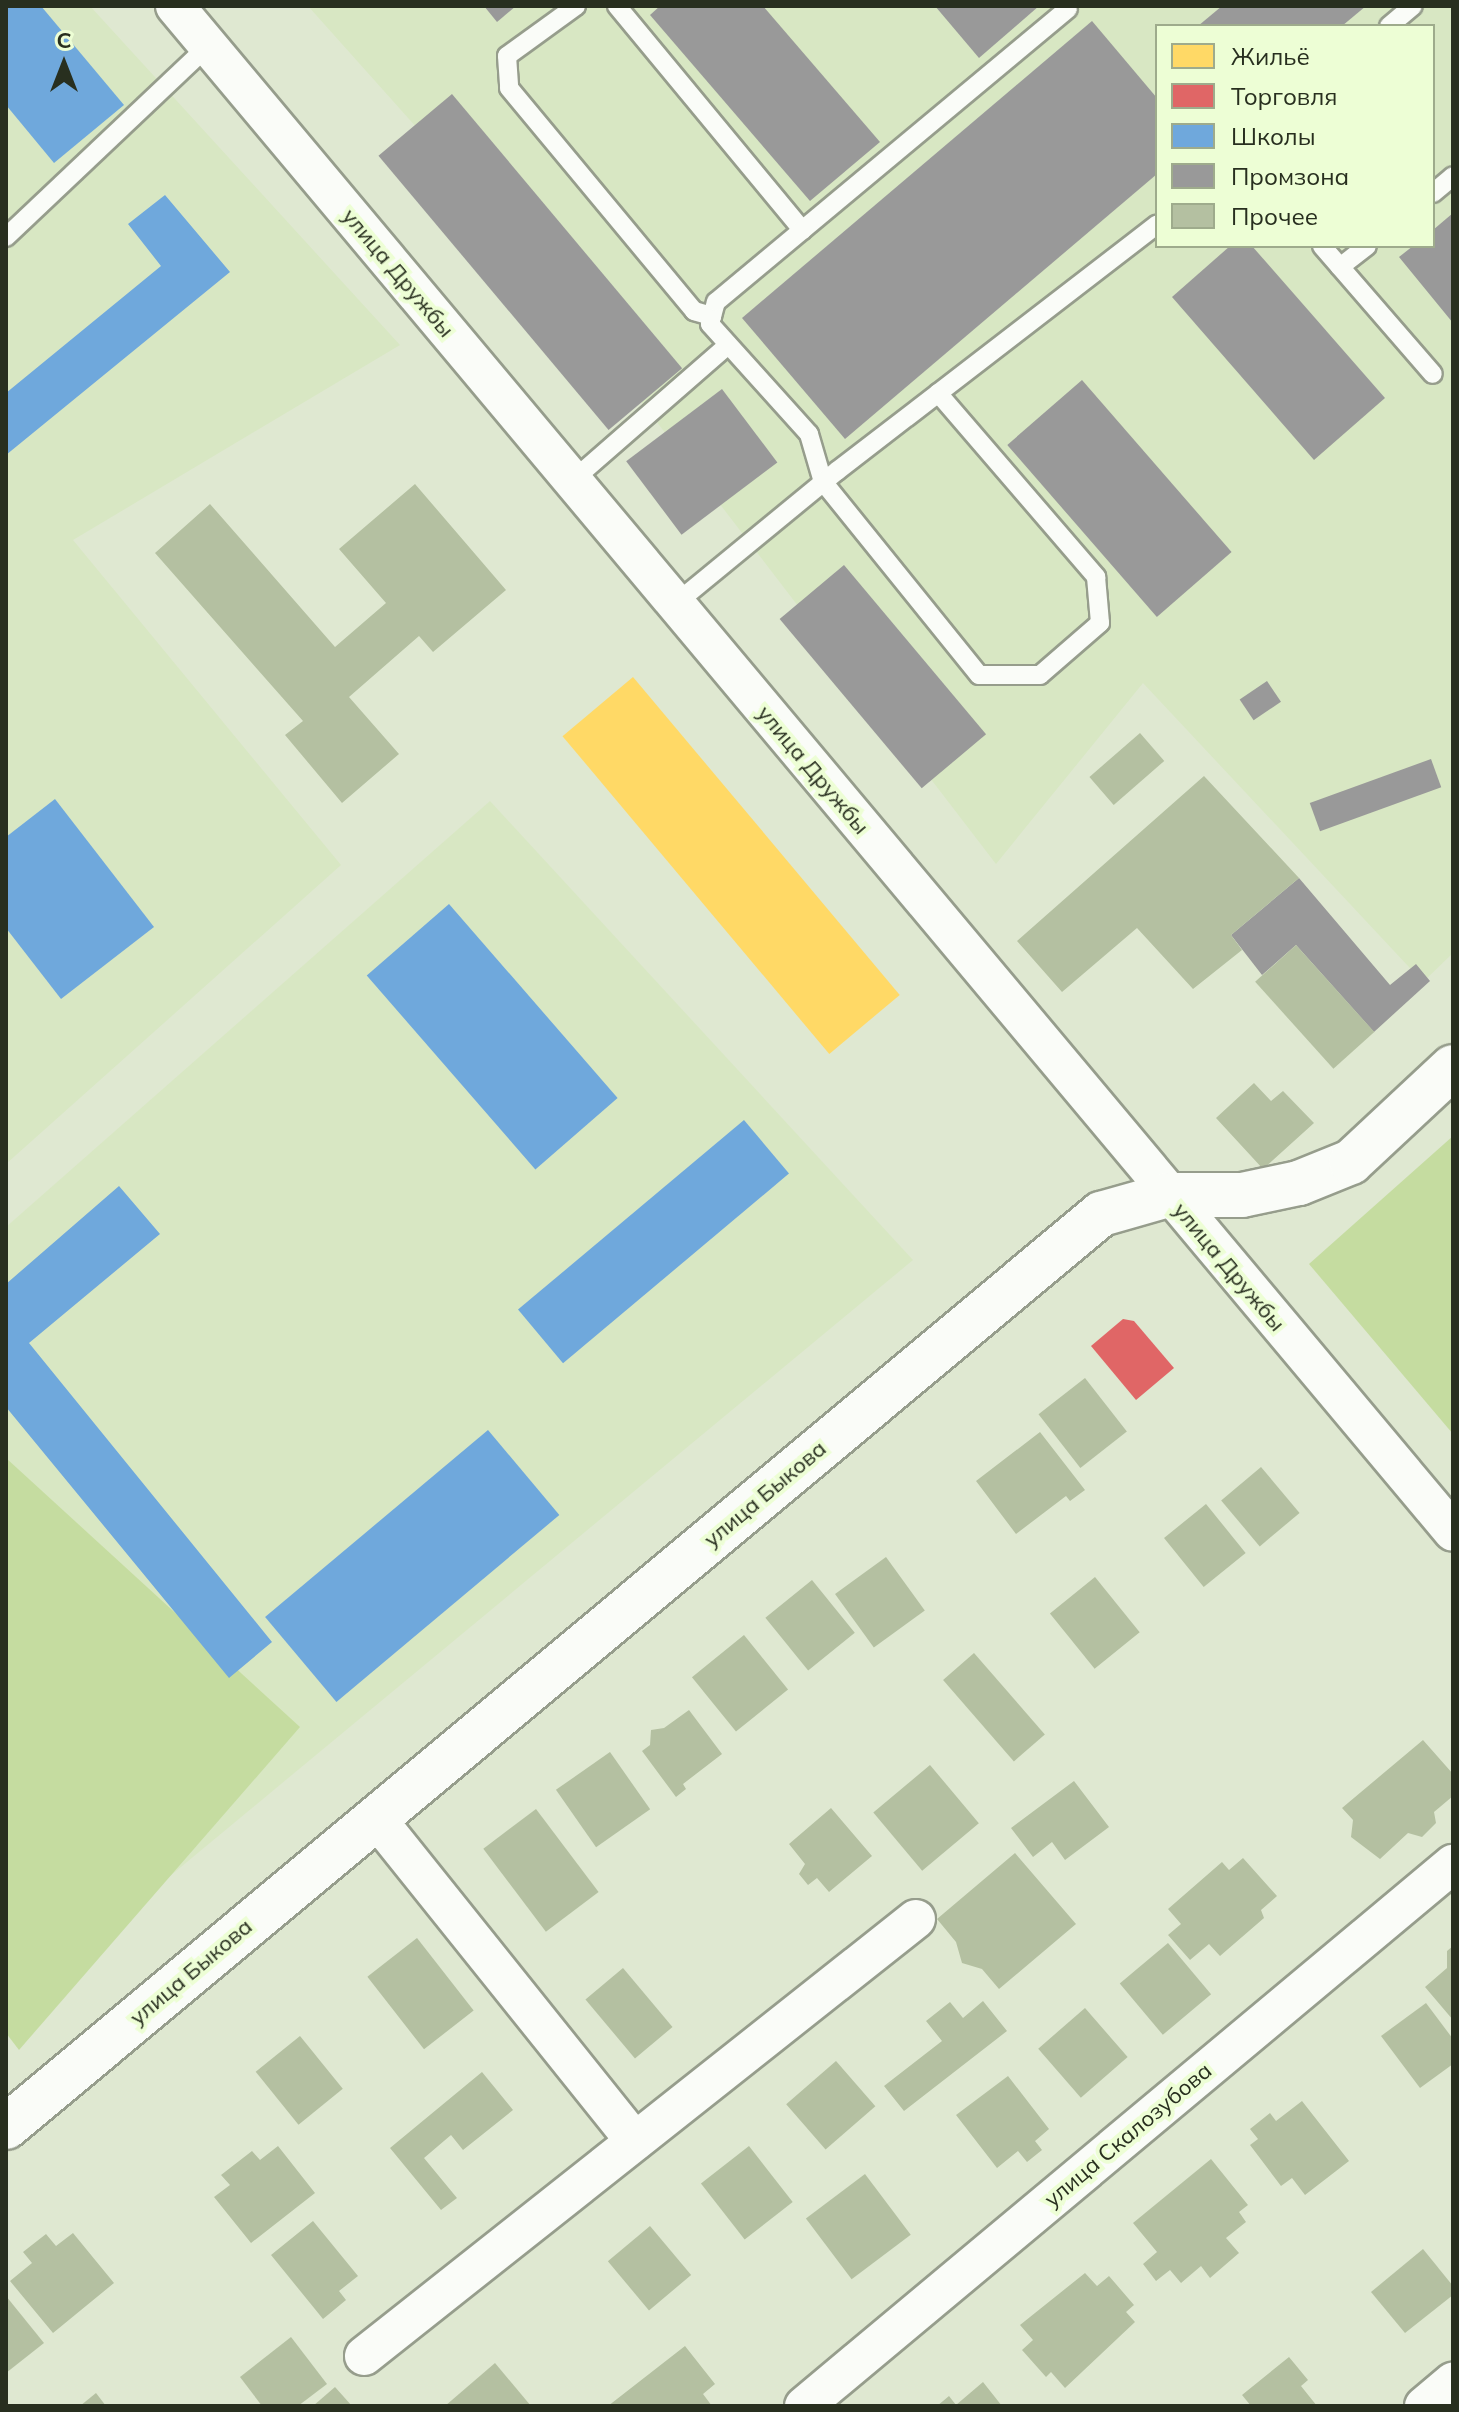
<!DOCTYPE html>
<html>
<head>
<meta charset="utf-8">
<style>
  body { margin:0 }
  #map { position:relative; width:1459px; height:2412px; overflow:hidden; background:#dfe8d1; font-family:Mulish,sans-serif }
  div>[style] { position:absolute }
  .built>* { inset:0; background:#d8e7c3 }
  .green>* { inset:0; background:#c5dca0 }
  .homes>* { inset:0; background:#ffd966; transform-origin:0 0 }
  .shops>* { inset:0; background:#e06666 }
  .schools>* { inset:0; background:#6fa8dc; transform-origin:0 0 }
  .industry>* { inset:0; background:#999; transform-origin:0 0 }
  .building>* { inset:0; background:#b4c0a1; transform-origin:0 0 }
  .roads { filter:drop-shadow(2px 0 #969d8c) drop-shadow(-2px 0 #969d8c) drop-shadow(0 2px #969d8c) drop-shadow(0 -2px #969d8c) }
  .lane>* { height:18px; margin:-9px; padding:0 9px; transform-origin:9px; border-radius:9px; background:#fafcf8 }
  .street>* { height:38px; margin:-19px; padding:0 19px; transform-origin:19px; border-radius:19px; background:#fafcf8 }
  .secondary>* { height:44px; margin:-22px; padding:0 22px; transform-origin:22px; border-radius:22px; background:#fafcf8 }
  span { translate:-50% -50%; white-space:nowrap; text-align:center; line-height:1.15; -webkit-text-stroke:8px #edfed5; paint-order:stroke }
  .street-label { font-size:22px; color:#282f1f }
  .frame { position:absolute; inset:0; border:8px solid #282f1f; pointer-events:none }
  .legend { position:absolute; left:1155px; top:24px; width:280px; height:224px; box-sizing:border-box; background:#edfed5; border:2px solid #9eab8c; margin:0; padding:10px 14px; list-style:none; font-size:24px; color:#282f1f }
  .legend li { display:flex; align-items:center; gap:16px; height:40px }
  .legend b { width:40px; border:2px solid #9eab8c }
  .north { position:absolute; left:24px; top:24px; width:80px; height:80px; -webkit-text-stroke:6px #edfed5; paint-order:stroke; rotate:0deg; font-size:22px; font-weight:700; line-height:32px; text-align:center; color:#282f1f }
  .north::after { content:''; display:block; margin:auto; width:28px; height:36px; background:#282f1f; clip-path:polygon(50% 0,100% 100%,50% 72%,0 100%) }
</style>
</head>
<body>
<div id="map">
  <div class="built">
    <div style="clip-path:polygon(6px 6px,90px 6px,400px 345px,73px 540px,341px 865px,6px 1164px)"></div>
    <div style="clip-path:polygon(evenodd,308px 6px,1453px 6px,1453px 953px,1423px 982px,1143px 683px,996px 864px,518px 241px,308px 6px,1157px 26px,1433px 26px,1433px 246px,1157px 246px,1157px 26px)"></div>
    <div style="clip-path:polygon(490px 801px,913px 1260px,6px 2012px,6px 1227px)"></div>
  </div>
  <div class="green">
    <div style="clip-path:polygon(1453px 1136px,1453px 1434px,1309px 1264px)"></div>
    <div style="clip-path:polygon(6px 1458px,300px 1727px,19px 2050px,6px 2033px)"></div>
  </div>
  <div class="homes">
    <div style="left:633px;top:677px;width:415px;height:92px;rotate:50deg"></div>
  </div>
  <div class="shops">
    <div style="clip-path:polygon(1123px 1319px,1134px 1321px,1174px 1368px,1136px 1400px,1091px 1346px)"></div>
  </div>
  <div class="schools">
    <div style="clip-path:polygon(6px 6px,41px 6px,124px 105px,54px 163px,6px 105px)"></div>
    <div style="clip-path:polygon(165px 195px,230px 272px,6px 455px,6px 393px,161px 266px,128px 224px)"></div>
    <div style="clip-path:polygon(55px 799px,154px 927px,61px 999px,6px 928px,6px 837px)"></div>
    <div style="left:449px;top:904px;width:257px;height:109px;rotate:49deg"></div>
    <div style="left:744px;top:1120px;width:70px;height:295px;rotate:50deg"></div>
    <div style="clip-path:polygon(119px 1186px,160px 1234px,29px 1343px,272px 1642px,229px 1678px,6px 1407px,6px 1284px)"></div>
    <div style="left:488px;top:1430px;width:111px;height:291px;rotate:50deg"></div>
  </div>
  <div class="industry">
    <div style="clip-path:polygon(484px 6px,516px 6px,497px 22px)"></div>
    <div style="clip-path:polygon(660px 6px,763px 6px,880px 142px,810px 201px,650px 15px)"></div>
    <div style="clip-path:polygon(935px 6px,1039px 6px,979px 58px)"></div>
    <div style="clip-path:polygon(1222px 6px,1366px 6px,1342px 26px,1198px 26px)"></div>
    <div style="clip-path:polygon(1092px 21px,1157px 98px,1157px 174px,845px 439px,742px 318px)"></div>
    <div style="left:452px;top:94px;width:358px;height:96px;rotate:50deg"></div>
    <div style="clip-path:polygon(1453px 213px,1453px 323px,1399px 257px,1413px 246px,1433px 246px,1433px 230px)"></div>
    <div style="clip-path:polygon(1230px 246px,1252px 246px,1385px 398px,1314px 460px,1172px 297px)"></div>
    <div style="left:1082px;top:380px;width:228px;height:99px;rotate:49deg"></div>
    <div style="left:722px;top:389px;width:92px;height:120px;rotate:53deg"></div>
    <div style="left:844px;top:565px;width:221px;height:84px;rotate:50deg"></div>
    <div style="left:1267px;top:681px;width:25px;height:33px;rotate:56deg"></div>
    <div style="left:1431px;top:759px;width:30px;height:129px;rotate:70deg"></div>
    <div style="clip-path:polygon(1299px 878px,1390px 985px,1416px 964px,1430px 981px,1374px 1032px,1296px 945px,1262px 975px,1231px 935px)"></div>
  </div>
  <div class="building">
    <div style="clip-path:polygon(415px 484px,506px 590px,433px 652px,419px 636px,349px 697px,399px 754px,342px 803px,285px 735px,303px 721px,155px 553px,210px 504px,335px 647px,386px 603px,339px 549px)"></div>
    <div style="left:1140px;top:733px;width:37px;height:67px;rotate:49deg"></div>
    <div style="clip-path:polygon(1204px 776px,1299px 878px,1231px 935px,1242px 950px,1193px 989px,1137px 928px,1062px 992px,1017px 941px)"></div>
    <div style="left:1296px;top:945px;width:117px;height:55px;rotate:48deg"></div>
    <div style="clip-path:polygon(1254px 1083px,1271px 1101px,1283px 1091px,1314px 1123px,1263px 1169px,1216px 1118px)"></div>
    <div style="left:1085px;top:1378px;width:68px;height:59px;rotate:52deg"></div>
    <div style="clip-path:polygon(1040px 1432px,1085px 1490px,1070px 1501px,1066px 1496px,1016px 1534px,976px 1481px)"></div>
    <div style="left:1261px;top:1467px;width:60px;height:52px;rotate:50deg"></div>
    <div style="left:1206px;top:1504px;width:63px;height:54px;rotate:51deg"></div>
    <div style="left:886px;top:1557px;width:66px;height:63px;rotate:54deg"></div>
    <div style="left:1095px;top:1577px;width:71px;height:58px;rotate:51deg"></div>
    <div style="left:812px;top:1580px;width:68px;height:60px;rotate:51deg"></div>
    <div style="left:744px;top:1635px;width:70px;height:67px;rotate:51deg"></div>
    <div style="left:974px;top:1653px;width:108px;height:41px;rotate:49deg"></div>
    <div style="clip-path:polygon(689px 1710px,722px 1754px,683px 1784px,686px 1789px,676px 1797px,642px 1751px,650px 1745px,651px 1730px,664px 1728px)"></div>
    <div style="clip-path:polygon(1423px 1740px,1453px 1774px,1453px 1796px,1434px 1812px,1436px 1823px,1422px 1837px,1408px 1833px,1380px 1859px,1351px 1837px,1353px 1820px,1342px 1808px)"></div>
    <div style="left:610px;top:1752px;width:70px;height:66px;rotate:55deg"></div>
    <div style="left:930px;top:1765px;width:76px;height:74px;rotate:50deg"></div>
    <div style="clip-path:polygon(1074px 1781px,1109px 1827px,1065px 1860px,1052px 1842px,1033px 1857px,1011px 1828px)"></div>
    <div style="clip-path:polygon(831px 1808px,872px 1856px,829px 1892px,817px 1878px,808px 1885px,799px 1874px,805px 1864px,789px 1844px)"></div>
    <div style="left:536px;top:1809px;width:104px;height:66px;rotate:53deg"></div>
    <div style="clip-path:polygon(1015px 1853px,1076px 1924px,999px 1989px,982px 1969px,962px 1963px,956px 1942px,937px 1919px)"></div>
    <div style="clip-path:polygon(1243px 1858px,1277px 1896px,1261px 1910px,1264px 1918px,1220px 1956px,1209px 1944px,1190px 1960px,1168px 1935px,1181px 1924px,1168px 1909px,1222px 1862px,1229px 1870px)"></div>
    <div style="left:417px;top:1938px;width:92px;height:63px;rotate:52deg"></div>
    <div style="left:1168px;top:1943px;width:67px;height:63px;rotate:50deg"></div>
    <div style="clip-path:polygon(1453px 1946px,1453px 2020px,1425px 1987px,1447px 1968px,1447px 1951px)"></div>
    <div style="left:623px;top:1968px;width:77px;height:49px;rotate:50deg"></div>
    <div style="clip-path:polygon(983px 2001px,1007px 2031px,904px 2111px,884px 2086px,942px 2041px,926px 2021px,950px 2002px,963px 2018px)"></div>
    <div style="clip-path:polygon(1426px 2003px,1453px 2039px,1453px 2064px,1420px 2088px,1381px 2036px)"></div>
    <div style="left:1085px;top:2008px;width:65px;height:62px;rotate:49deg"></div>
    <div style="left:300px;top:2036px;width:68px;height:57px;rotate:51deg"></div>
    <div style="left:836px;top:2061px;width:60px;height:66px;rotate:49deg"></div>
    <div style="clip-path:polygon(482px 2072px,513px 2110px,463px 2150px,451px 2135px,424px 2158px,457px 2198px,441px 2210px,390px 2148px)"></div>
    <div style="clip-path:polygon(1008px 2076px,1049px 2129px,1035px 2141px,1042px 2150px,1027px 2162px,1018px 2151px,997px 2168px,956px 2115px)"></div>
    <div style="clip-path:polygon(1302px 2101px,1349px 2161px,1305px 2195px,1292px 2178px,1281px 2186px,1250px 2145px,1258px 2139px,1250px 2129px,1270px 2113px,1276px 2121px)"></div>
    <div style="clip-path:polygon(278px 2146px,315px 2193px,251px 2243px,214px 2197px,230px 2185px,221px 2175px,252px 2151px,260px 2160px)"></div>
    <div style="left:749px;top:2146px;width:71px;height:61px;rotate:52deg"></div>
    <div style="clip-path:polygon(1211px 2159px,1248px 2205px,1239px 2212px,1246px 2222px,1226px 2238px,1239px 2253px,1210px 2278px,1201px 2266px,1181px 2283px,1170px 2270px,1156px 2281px,1143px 2264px,1157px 2252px,1133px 2223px)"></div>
    <div style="left:865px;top:2174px;width:76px;height:74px;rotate:53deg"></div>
    <div style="clip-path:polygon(313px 2221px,358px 2276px,339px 2291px,346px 2300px,323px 2319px,271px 2255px)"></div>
    <div style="left:650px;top:2226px;width:64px;height:55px;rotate:50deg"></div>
    <div style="clip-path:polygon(73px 2233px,114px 2283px,53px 2333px,10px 2281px,32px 2263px,23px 2252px,46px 2234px,56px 2246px)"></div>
    <div style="clip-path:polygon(1423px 2249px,1453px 2286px,1453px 2295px,1405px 2333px,1371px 2292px)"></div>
    <div style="clip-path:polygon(1085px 2273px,1097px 2286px,1109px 2276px,1134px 2305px,1126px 2312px,1135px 2322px,1065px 2388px,1051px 2372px,1046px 2377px,1022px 2350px,1033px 2340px,1020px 2325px)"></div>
    <div style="clip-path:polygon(6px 2296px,44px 2343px,6px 2373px)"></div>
    <div style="clip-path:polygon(291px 2337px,327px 2384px,298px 2406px,262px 2406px,240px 2377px)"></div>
    <div style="clip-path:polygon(685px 2346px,715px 2384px,703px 2394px,712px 2406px,608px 2406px)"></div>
    <div style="clip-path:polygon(1289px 2357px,1308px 2380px,1301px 2386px,1317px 2406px,1251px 2406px,1242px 2395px)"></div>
    <div style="clip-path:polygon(495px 2363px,531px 2406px,445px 2406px)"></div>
    <div style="clip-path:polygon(983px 2382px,1002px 2406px,937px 2406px,949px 2396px,956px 2405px)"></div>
    <div style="clip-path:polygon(335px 2387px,352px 2406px,313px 2406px)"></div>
    <div style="clip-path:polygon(96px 2393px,106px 2406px,80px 2406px)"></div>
  </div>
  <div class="roads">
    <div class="lane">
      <div style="left:576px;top:6px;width:85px;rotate:144.1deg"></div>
      <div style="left:507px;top:56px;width:32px;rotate:86deg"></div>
      <div style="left:509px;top:88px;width:290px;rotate:50.3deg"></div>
      <div style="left:694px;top:311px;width:19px;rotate:16deg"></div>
      <div style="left:617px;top:6px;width:291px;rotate:50.4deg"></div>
      <div style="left:1389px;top:26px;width:31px;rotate:-40deg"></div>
      <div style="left:1433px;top:193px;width:26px;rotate:-40deg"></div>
      <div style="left:6px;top:237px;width:278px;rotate:-43.4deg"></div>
      <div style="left:1322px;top:246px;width:169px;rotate:49.1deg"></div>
      <div style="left:1340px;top:267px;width:34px;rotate:-38deg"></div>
      <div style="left:938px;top:393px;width:243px;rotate:49.3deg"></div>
      <div style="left:1096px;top:577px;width:46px;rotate:85deg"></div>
      <div style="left:1100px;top:623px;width:79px;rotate:139.1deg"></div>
      <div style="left:1040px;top:675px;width:61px;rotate:180deg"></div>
      <div style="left:979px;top:675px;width:248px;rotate:-128.9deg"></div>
      <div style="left:823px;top:482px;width:50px;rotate:-106.3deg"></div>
      <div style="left:809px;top:434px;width:148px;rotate:-132deg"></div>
      <div style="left:710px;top:324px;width:23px;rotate:-75deg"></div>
      <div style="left:716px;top:302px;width:458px;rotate:-39.8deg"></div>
      <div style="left:572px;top:481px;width:207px;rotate:-41.1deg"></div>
      <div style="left:675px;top:604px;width:210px;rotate:-39.4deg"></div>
      <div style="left:837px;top:471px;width:404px;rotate:-37.6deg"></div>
    </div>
    <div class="street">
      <div style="left:175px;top:6px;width:1990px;rotate:50.05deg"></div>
      <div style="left:376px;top:1818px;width:414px;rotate:51.3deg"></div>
      <div style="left:364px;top:2356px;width:704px;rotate:-38.37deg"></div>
      <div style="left:804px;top:2406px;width:846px;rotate:-39.87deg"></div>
      <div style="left:1424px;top:2406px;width:38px;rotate:-40deg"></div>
    </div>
    <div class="secondary">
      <div style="left:6px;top:2127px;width:1426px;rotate:-39.82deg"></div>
      <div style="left:1101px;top:1214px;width:70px;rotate:-15.8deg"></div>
      <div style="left:1168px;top:1195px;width:74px"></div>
      <div style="left:1242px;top:1195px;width:58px;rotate:-11.9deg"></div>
      <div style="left:1299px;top:1183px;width:56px;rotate:-22deg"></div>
      <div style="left:1351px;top:1162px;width:139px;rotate:-43deg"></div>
    </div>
  </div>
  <div class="street-label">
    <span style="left:398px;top:273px;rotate:50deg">улица Дружбы</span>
    <span style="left:813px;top:770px;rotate:50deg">улица Дружбы</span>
    <span style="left:1229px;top:1267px;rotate:50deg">улица Дружбы</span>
    <span style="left:765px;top:1494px;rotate:-40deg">улица Быкова</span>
    <span style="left:191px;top:1972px;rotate:-40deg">улица Быкова</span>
    <span style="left:1128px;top:2135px;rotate:-40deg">улица Скалозубова</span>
  </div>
  <div class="frame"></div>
  <ul class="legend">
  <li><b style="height:22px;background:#ffd966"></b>Жильё</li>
  <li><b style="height:22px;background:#e06666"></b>Торговля</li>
  <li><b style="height:22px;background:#6fa8dc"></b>Школы</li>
  <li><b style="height:22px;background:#999"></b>Промзона</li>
  <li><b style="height:22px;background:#b4c0a1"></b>Прочее</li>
  </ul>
  <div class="north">С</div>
</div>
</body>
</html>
